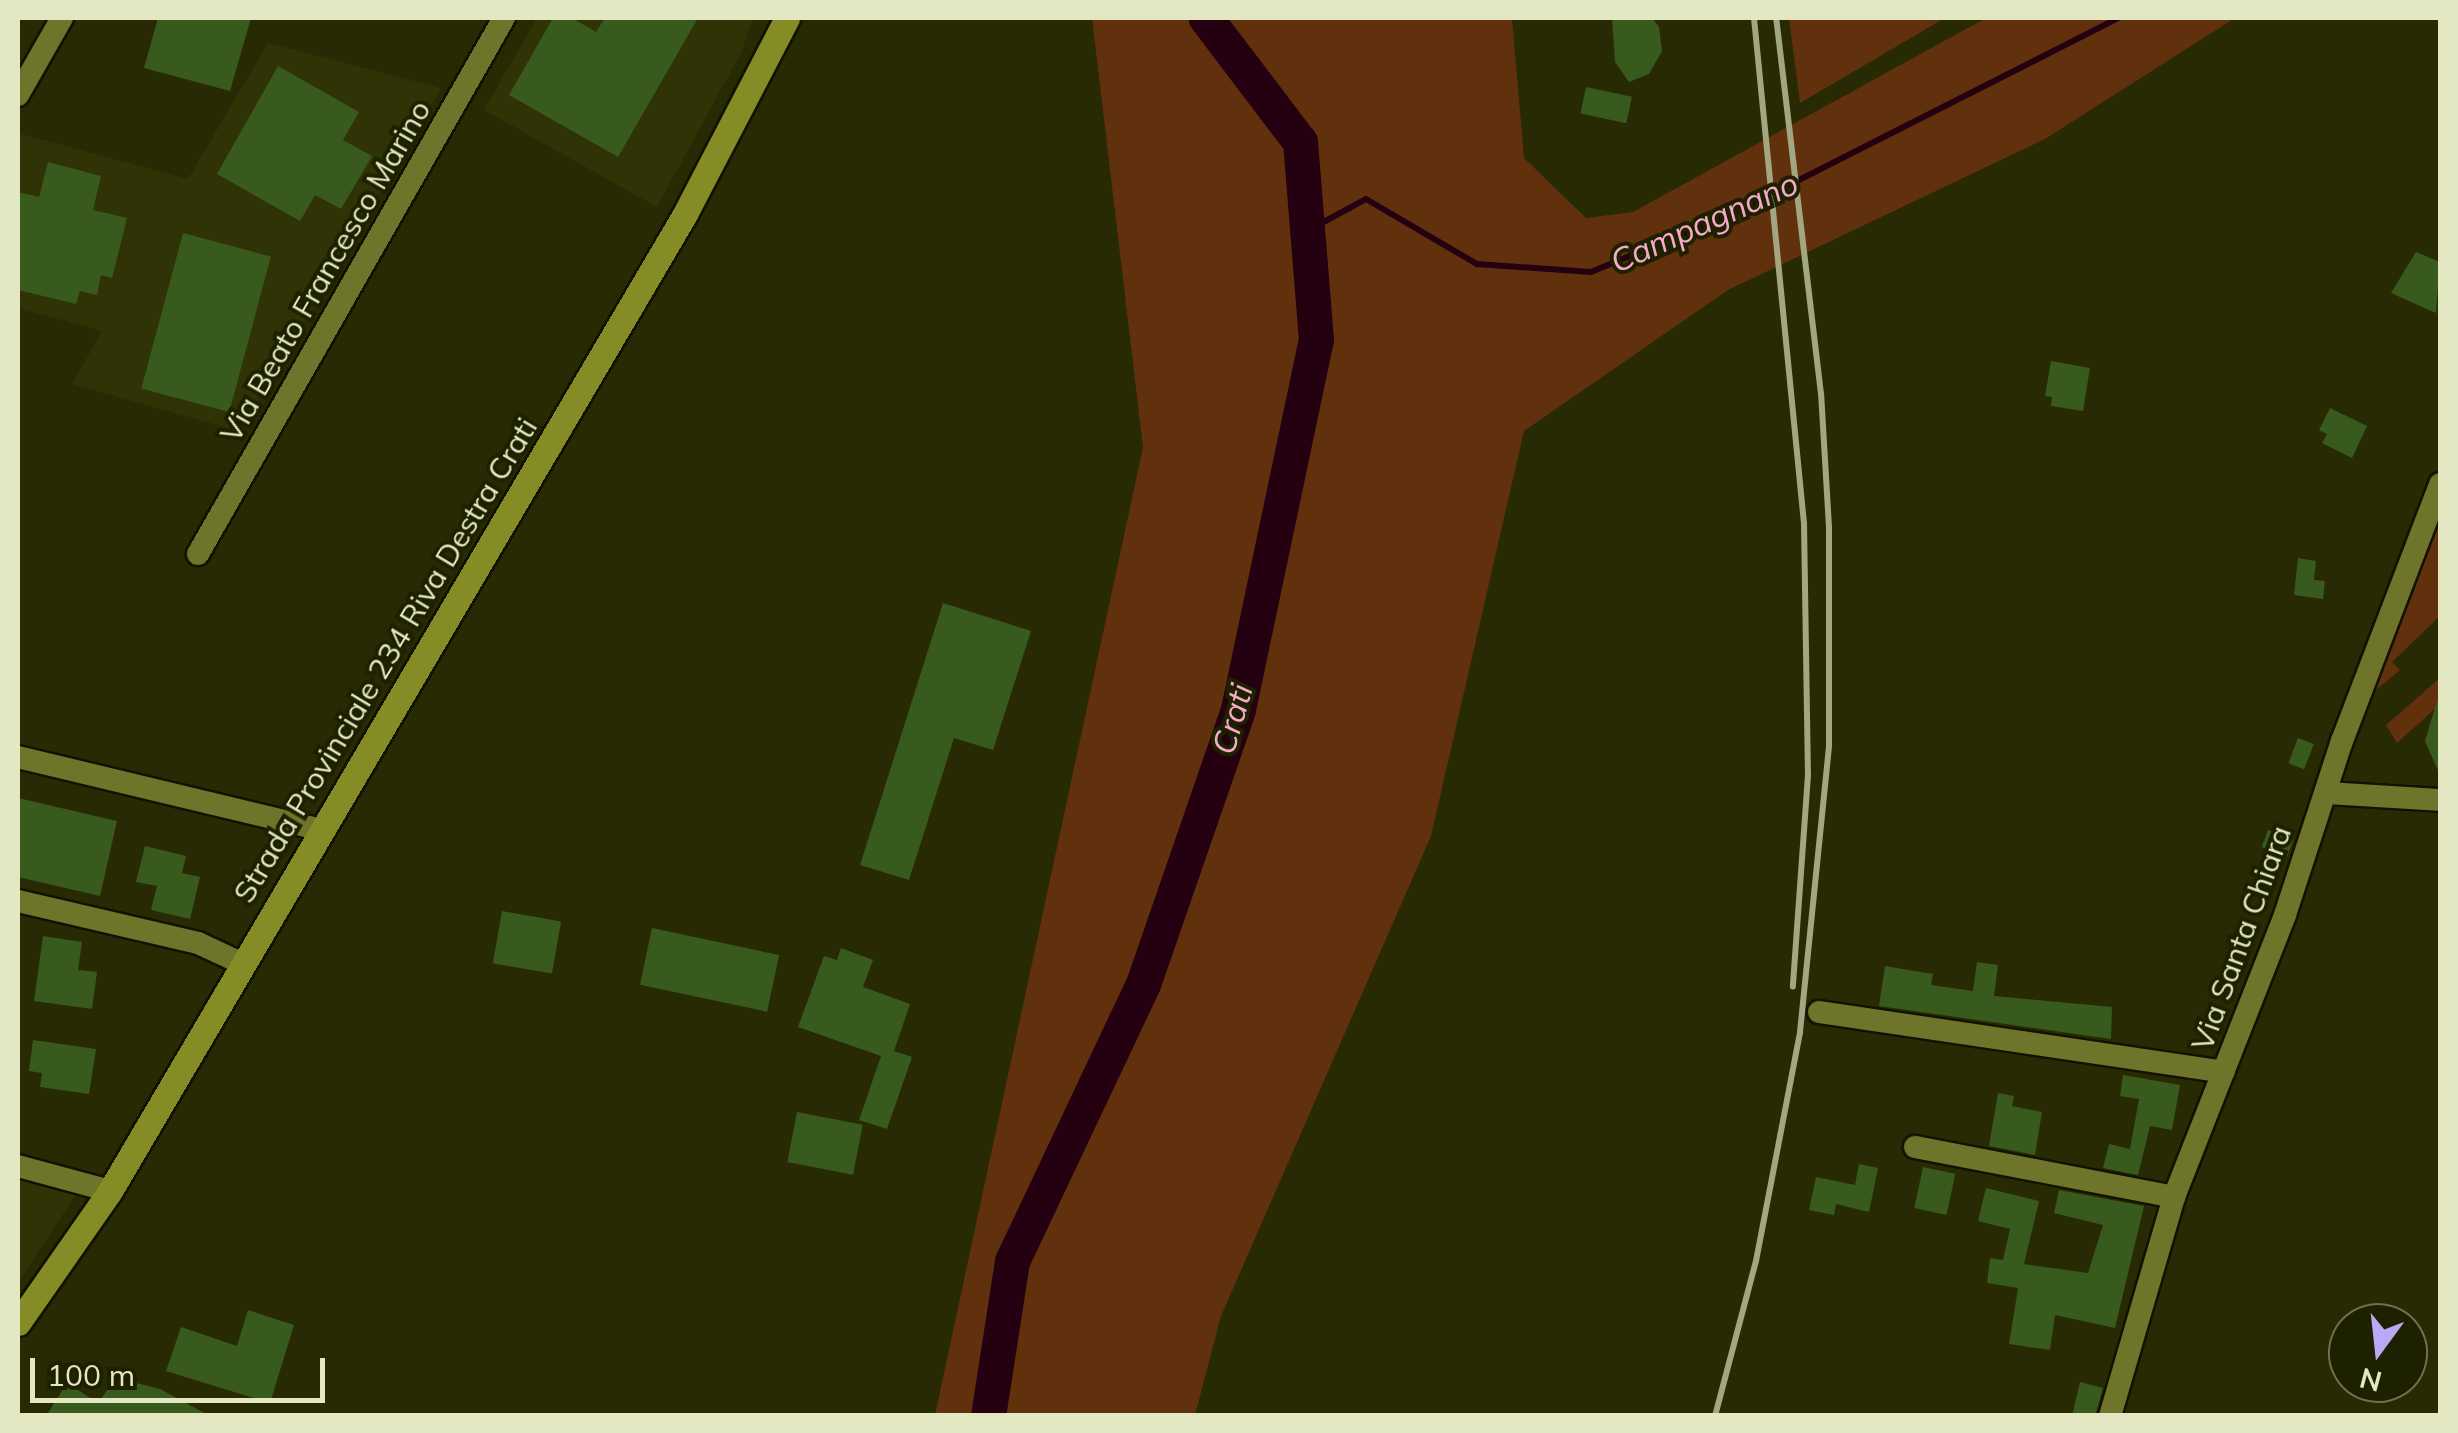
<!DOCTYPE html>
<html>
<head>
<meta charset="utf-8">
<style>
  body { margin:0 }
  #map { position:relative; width:2458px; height:1433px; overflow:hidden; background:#282a03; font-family:Mulish,sans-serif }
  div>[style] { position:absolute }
  .built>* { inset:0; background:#303305 }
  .green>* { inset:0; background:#61310d }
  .stream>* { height:6px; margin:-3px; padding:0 3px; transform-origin:3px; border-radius:3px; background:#250011 }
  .river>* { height:35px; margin:-17.5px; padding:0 17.5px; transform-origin:17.5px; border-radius:17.5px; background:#250011 }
  .building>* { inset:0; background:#395a1d; transform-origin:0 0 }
  .roads { filter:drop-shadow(2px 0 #111200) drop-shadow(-2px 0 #111200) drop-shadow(0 2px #111200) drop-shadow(0 -2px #111200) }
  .street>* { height:22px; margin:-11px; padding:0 11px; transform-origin:11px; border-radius:11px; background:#6e742a }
  .secondary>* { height:25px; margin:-12.5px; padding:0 12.5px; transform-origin:12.5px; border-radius:12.5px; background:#858c25 }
  .rail>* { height:6px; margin:-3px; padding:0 3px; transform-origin:3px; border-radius:3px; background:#a2a681 }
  span { translate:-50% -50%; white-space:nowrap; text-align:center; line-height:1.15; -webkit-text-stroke:8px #1e2100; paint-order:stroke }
  .street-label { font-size:30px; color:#e3e8c3 }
  .water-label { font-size:32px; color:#f6aac9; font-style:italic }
  .frame { position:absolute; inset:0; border:20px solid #e3e8c3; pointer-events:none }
  .north { position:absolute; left:2328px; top:1303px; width:100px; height:100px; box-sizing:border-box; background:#1e2100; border:2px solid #6d714e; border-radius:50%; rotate:195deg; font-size:28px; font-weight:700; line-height:40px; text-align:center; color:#e3e8c3 }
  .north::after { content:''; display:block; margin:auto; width:35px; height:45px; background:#baaaf6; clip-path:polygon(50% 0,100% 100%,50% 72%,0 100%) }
  .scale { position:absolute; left:30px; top:1358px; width:295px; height:45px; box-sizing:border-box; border:5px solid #e3e8c3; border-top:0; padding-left:12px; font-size:30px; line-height:35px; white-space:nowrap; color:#e3e8c3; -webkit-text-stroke:8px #1e2100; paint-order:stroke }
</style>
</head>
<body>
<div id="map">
  <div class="built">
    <div style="clip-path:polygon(537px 18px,753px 18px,741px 53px,657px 207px,484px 110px)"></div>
    <div style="clip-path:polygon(268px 43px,441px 88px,239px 431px,72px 384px,102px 331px,18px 308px,18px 133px,188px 179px)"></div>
    <div style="clip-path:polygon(18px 1179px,76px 1194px,18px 1283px)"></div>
  </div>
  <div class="green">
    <div style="clip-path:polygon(1092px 18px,1512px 18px,1524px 158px,1586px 218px,1633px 212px,1986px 18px,2235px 18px,2045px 139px,1728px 290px,1524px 431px,1431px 836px,1221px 1316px,1195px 1415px,935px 1415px,1143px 447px)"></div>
    <div style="clip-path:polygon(1789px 18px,1945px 18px,1800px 103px)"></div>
    <div style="clip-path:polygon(2440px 503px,2440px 616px,2392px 662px,2400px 670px,2375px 691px,2371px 682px)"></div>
    <div style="clip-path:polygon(2440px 678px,2440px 704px,2397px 743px,2386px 725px)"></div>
  </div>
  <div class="stream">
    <div style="left:1310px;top:265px;width:42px;rotate:-76.3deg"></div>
    <div style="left:1320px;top:224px;width:52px;rotate:-28.5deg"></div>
    <div style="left:1366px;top:199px;width:129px;rotate:30.4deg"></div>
    <div style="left:1477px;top:264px;width:114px;rotate:4deg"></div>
    <div style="left:1591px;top:272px;width:152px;rotate:-22.4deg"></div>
    <div style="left:1732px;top:214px;width:434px;rotate:-26.9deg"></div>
  </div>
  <div class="river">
    <div style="left:988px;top:1416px;width:157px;rotate:-81.2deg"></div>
    <div style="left:1012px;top:1261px;width:306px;rotate:-64.7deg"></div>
    <div style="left:1143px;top:984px;width:291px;rotate:-70.9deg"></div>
    <div style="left:1238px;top:709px;width:377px;rotate:-78.1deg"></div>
    <div style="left:1316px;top:340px;width:199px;rotate:-94.6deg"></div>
    <div style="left:1300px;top:142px;width:156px;rotate:-127.2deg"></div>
  </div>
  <div class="building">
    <div style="clip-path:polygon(158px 18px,251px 18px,230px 91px,144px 68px)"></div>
    <div style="clip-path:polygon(553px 18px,572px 18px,596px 32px,605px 18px,698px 18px,618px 157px,509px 95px)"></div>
    <div style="clip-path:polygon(1612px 18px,1652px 18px,1659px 27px,1662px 51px,1649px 74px,1629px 82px,1615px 62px)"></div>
    <div style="clip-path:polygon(278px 66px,359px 112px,343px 140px,372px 156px,341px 209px,315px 195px,300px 221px,217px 174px)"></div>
    <div style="left:1586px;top:87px;width:47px;height:27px;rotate:12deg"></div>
    <div style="clip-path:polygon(48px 162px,101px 176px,93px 210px,127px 218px,112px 278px,101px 275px,97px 295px,80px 291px,76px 304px,18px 290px,18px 192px,39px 197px)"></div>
    <div style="left:183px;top:233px;width:91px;height:161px;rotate:15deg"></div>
    <div style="clip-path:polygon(2416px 252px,2440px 262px,2436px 313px,2391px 293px)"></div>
    <div style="clip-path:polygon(2051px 361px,2090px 368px,2083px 411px,2051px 406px,2052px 397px,2045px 396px)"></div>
    <div style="clip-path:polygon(2330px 408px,2367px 426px,2352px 458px,2322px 443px,2327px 434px,2319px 430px)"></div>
    <div style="clip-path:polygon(2298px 558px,2316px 561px,2314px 580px,2325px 581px,2323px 599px,2294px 595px)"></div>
    <div style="clip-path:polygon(943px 603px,1031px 631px,993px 750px,954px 738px,909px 880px,860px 865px)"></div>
    <div style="clip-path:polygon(2437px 701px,2440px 702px,2440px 775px,2425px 741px)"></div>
    <div style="left:2298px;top:738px;width:17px;height:27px;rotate:21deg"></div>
    <div style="clip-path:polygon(18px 798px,117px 821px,100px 896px,18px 877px)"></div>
    <div style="left:2268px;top:830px;width:27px;height:18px;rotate:20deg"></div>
    <div style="clip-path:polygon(145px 846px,186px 856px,182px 873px,200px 877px,190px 919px,151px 910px,157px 886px,136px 882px)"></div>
    <div style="left:502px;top:911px;width:60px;height:53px;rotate:10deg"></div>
    <div style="left:652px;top:928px;width:130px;height:58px;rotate:12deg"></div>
    <div style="clip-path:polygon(43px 936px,82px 942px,78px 970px,97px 972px,92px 1009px,34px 1001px)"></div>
    <div style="clip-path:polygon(841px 948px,873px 960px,863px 987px,910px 1004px,894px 1051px,912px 1057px,887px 1129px,859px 1120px,881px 1056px,798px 1027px,824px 956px,837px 960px)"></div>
    <div style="clip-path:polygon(1977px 962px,1998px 965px,1994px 996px,2112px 1007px,2111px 1039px,1879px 1006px,1885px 966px,1933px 974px,1931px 985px,1973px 991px)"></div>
    <div style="clip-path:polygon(33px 1040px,96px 1049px,89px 1094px,40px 1087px,42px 1073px,29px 1071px)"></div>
    <div style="clip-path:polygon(2123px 1075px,2180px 1085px,2172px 1130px,2150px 1126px,2138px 1175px,2103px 1168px,2109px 1144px,2130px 1149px,2139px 1099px,2120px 1096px)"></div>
    <div style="clip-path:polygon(1998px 1093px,2014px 1096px,2012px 1106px,2042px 1112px,2035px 1155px,1989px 1146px)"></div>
    <div style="left:797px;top:1112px;width:67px;height:51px;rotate:11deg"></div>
    <div style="clip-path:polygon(1859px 1164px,1878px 1168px,1869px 1212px,1836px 1204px,1834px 1215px,1809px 1210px,1816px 1177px,1855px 1185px)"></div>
    <div style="left:1923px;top:1167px;width:33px;height:42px;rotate:12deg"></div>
    <div style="clip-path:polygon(1986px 1188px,2039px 1201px,2024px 1264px,2088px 1273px,2103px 1225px,2054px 1213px,2059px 1190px,2144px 1206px,2115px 1328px,2055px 1315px,2050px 1350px,2009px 1344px,2018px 1288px,1987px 1283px,1990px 1258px,2003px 1260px,2010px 1229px,1978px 1221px)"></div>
    <div style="clip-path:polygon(248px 1310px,294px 1325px,270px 1403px,166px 1371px,181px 1327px,237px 1346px)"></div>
    <div style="clip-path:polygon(116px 1378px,160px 1389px,210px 1416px,46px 1416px,67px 1383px,98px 1403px)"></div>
    <div style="clip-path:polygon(2080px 1382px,2103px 1388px,2095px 1416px,2072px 1416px)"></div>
  </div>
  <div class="roads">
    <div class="street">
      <div style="left:18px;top:95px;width:89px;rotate:-60.3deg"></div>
      <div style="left:198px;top:554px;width:617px;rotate:-60.28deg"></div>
      <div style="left:18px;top:757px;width:313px;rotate:13.5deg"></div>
      <div style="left:2326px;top:793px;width:114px;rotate:3.5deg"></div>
      <div style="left:18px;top:901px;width:185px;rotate:13.1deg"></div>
      <div style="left:198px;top:943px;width:50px;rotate:25deg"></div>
      <div style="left:1819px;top:1012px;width:409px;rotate:8.4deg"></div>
      <div style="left:1915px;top:1147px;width:264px;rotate:10.9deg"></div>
      <div style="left:18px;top:1166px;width:95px;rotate:15.2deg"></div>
      <div style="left:2110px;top:1416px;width:228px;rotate:-73.7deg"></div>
      <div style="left:2174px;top:1197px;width:303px;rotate:-68.5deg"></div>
      <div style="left:2285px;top:915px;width:183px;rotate:-71.9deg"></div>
      <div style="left:2342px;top:741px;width:275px;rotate:-69.1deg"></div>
    </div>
    <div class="secondary">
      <div style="left:18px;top:1323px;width:161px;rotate:-55.1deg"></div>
      <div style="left:110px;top:1191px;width:1134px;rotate:-59.52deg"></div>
      <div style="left:685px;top:214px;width:221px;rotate:-62.5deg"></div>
    </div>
  </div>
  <div class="rail">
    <div style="left:1754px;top:18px;width:507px;rotate:84.35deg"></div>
    <div style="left:1804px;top:523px;width:252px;rotate:89.1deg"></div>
    <div style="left:1808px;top:775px;width:212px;rotate:94.1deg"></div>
    <div style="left:1715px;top:1416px;width:160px;rotate:-75.2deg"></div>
    <div style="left:1756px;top:1261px;width:233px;rotate:-79.1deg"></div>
    <div style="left:1800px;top:1032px;width:288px;rotate:-84.2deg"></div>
    <div style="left:1829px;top:745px;width:218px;rotate:-90deg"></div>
    <div style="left:1829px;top:527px;width:133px;rotate:-93.4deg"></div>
    <div style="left:1821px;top:394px;width:379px;rotate:-96.8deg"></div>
  </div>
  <div class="street-label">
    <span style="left:325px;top:271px;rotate:-60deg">Via Beato Francesco Marino</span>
    <span style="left:385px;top:660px;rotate:-59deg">Strada Provinciale 234 Riva Destra Crati</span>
    <span style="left:2241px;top:938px;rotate:-70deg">Via Santa Chiara</span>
  </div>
  <div class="water-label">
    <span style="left:1704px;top:222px;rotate:-24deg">Campagnano</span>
    <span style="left:1232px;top:719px;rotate:-74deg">Crati</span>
  </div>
  <div class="frame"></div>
  <div class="north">N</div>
  <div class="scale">100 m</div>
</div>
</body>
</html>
